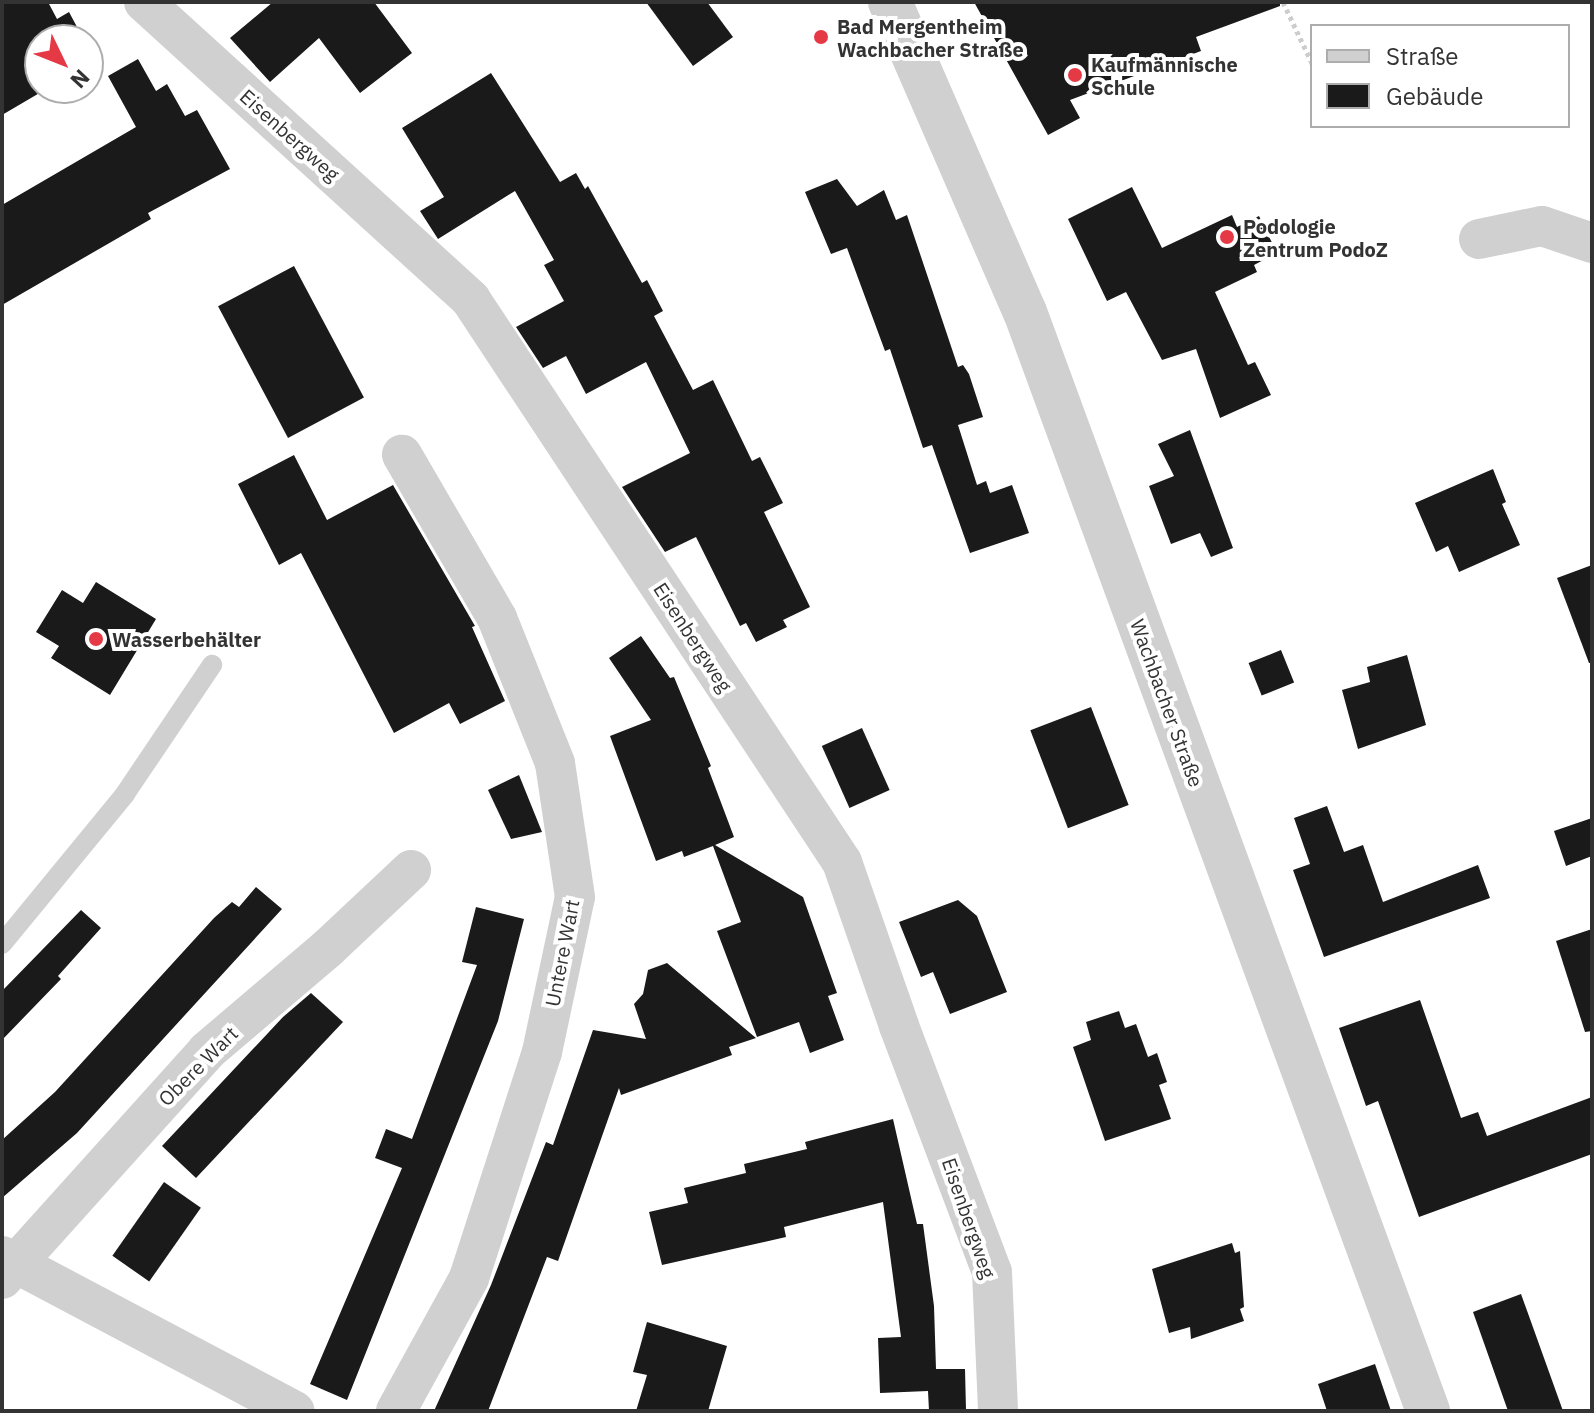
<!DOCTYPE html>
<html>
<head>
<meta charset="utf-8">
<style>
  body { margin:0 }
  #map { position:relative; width:1594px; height:1413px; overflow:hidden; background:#fff; font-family:"IBM Plex Sans",sans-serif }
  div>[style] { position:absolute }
  .building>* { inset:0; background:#1a1a1a; transform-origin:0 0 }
  .path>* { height:5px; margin-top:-2.5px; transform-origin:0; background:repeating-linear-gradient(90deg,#cdcdcd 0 4px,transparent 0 8px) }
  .service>* { height:20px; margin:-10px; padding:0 10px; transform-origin:10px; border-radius:10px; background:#d0d0d0 }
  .minor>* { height:40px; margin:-20px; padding:0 20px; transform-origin:20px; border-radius:20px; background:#d0d0d0 }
  .tertiary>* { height:44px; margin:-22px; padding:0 22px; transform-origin:22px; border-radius:22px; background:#d0d0d0 }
  .dots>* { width:22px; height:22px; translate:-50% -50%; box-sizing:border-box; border:4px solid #fff; border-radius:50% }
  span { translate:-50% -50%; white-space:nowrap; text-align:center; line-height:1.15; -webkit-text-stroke:8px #fff; paint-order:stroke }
  .poi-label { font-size:20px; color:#333; font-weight:700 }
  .left { translate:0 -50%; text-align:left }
  .street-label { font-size:20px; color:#333 }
  .frame { position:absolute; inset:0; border:4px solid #333; pointer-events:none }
  .legend { position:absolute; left:1310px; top:24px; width:260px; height:104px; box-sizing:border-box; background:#fff; border:2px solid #adadad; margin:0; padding:10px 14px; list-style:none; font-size:24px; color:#333 }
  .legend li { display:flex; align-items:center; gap:16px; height:40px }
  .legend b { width:40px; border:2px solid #adadad }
  .north { position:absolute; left:24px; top:24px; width:80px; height:80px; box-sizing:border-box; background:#fff; border:2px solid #adadad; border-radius:50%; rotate:133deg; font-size:22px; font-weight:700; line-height:32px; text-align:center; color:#333 }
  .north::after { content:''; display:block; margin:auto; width:28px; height:36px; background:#e63946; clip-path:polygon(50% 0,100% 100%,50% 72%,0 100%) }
</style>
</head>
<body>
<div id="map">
  <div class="building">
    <div style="clip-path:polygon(2px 2px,48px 2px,57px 19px,69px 12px,84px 40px,40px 40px,40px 88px,48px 88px,2px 115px)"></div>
    <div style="clip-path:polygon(273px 2px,374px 2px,412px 53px,360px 93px,319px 38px,270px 82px,230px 38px)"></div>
    <div style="clip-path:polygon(646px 2px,707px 2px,733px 37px,693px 66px)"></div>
    <div style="clip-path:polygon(974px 2px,1280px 2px,1280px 6px,1196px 37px,1201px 51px,1070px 100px,1080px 118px,1048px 135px)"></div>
    <div style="clip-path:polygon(138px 59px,156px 91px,167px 84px,185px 116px,197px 110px,230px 169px,148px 213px,151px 219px,2px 305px,2px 205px,136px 127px,108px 76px)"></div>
    <div style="clip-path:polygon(491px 73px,560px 182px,576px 173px,585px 189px,588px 186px,642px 283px,647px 280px,663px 311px,654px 316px,693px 390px,713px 380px,752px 461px,760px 457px,783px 503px,764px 512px,810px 607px,783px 620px,787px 627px,756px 642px,746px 623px,740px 626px,696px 537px,665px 552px,622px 487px,690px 453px,646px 362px,586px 394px,566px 356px,543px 368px,516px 327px,564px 301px,544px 265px,554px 260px,515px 191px,438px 239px,420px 211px,444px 197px,402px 128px)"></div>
    <div style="clip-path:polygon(837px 179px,857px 206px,884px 190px,896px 220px,907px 215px,958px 367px,963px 365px,969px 374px,983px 417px,958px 425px,977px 485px,986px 481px,990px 493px,1012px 485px,1029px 533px,970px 553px,932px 445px,923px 448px,890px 349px,885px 351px,847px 248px,831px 254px,805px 192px)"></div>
    <div style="clip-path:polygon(1132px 187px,1162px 248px,1232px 215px,1237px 227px,1259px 216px,1277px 253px,1254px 265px,1257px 272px,1215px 292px,1248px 365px,1255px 362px,1271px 395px,1220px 418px,1196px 349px,1162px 360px,1126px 292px,1107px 301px,1068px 219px)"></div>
    <div style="left:294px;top:266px;width:149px;height:86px;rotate:62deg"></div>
    <div style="clip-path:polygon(1190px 430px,1233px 548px,1211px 557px,1200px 533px,1171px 544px,1149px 486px,1174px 476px,1158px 444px)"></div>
    <div style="clip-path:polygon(294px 455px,327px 520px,393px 485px,475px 626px,472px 627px,505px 701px,460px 724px,449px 703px,394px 733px,301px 553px,279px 565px,238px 484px)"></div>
    <div style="clip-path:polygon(1493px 469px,1506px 502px,1502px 504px,1520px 545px,1459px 572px,1448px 546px,1436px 552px,1415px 503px)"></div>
    <div style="clip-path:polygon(1592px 565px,1592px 663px,1589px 663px,1557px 578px)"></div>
    <div style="clip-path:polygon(96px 582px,156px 619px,110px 695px,51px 658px,59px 646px,36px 632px,62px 590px,83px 603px)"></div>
    <div style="clip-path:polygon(641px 636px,670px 678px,674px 677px,711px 766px,708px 768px,734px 837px,715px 845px,803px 897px,837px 993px,828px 996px,844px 1040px,810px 1053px,799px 1022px,757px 1037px,717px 931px,741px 922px,713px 846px,684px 857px,682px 851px,656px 861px,610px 736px,651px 720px,609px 658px)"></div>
    <div style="left:1281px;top:650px;width:35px;height:35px;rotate:68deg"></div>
    <div style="clip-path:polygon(1407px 655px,1426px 725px,1358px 749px,1342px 690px,1370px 682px,1367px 667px)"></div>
    <div style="left:1091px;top:707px;width:105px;height:65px;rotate:69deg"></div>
    <div style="left:862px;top:728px;width:68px;height:44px;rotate:66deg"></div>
    <div style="clip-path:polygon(519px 775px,542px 832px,511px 839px,488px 790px)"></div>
    <div style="clip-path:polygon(1327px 806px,1344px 852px,1363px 845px,1383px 902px,1478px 865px,1490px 898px,1324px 957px,1293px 870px,1310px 864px,1294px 818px)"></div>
    <div style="clip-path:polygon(1592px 818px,1592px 856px,1566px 866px,1554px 831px)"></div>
    <div style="clip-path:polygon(256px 887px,282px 909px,77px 1133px,2px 1198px,2px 1140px,55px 1092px,214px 918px,232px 902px,239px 907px)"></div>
    <div style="clip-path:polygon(958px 900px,977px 916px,1007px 992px,950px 1014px,933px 972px,921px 977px,899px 922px)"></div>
    <div style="clip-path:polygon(476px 907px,524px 919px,498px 1021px,347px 1400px,310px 1384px,402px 1168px,375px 1158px,386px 1129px,412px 1139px,477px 965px,462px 962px)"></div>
    <div style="clip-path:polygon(81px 910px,101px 928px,58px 976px,61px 979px,2px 1040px,2px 991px)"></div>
    <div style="clip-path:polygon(1592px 929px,1592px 1031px,1585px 1032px,1556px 941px)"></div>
    <div style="clip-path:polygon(667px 963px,756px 1038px,729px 1047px,732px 1055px,621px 1095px,619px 1088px,558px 1261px,547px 1257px,488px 1411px,434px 1411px,491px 1285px,546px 1142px,553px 1145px,593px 1030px,646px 1039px,634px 1004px,643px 994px,648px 970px)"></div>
    <div style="clip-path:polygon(311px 993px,343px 1022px,196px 1178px,162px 1146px,283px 1017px)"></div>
    <div style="clip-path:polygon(1420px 1000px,1461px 1118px,1478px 1112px,1487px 1136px,1592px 1097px,1592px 1154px,1419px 1217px,1378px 1101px,1366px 1106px,1339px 1028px)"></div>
    <div style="clip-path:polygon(1119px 1011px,1125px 1028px,1136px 1024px,1148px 1057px,1157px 1053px,1167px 1082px,1159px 1085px,1171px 1119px,1105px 1141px,1073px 1047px,1091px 1040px,1086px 1022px)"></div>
    <div style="clip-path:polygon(893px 1119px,917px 1224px,923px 1224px,934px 1306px,936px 1369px,965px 1369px,966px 1410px,929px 1411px,928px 1391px,880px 1393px,878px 1338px,901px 1337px,883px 1202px,784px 1227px,786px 1237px,662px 1265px,649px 1212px,688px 1203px,684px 1188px,746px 1173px,744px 1164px,807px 1149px,805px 1142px)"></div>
    <div style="left:164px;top:1182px;width:45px;height:90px;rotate:35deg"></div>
    <div style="clip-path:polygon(1232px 1243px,1235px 1253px,1240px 1251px,1244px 1307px,1240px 1309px,1244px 1321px,1191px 1339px,1190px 1327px,1169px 1333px,1152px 1269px)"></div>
    <div style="clip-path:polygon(1521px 1294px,1563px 1411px,1508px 1411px,1473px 1312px)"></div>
    <div style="clip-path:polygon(647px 1322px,727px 1346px,708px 1411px,636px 1411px,647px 1375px,633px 1372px)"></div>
    <div style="clip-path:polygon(1375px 1364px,1391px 1411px,1327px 1411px,1318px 1384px)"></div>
  </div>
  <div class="path">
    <div style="left:1283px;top:2px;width:68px;rotate:64.6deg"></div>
  </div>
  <div class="service">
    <div style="left:2px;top:944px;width:194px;rotate:-50.6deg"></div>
    <div style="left:125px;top:794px;width:156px;rotate:-56deg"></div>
  </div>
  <div class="minor">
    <div style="left:144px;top:2px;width:442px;rotate:42.3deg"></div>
    <div style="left:471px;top:300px;width:673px;rotate:56.57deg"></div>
    <div style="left:842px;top:862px;width:174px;rotate:70.8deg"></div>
    <div style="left:899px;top:1026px;width:263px;rotate:69.3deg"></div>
    <div style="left:992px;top:1272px;width:139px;rotate:87.5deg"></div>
    <div style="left:1479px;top:239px;width:64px;rotate:-11.7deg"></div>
    <div style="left:1542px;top:226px;width:53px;rotate:18.8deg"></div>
    <div style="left:2px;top:1256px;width:331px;rotate:27.9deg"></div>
    <div style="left:2px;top:1279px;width:307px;rotate:-48deg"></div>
    <div style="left:207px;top:1051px;width:159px;rotate:-40.4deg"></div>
    <div style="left:328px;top:948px;width:114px;rotate:-43.2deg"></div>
    <div style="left:396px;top:1411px;width:152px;rotate:-61.2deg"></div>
    <div style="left:469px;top:1278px;width:237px;rotate:-72.1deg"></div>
    <div style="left:542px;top:1052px;width:158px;rotate:-78deg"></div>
    <div style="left:575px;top:897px;width:135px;rotate:-98.5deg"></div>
    <div style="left:555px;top:763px;width:156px;rotate:-111.8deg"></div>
    <div style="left:497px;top:618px;width:189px;rotate:-120.2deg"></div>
  </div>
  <div class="tertiary">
    <div style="left:890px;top:2px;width:338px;rotate:66.5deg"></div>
    <div style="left:1025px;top:312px;width:1171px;rotate:69.86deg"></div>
  </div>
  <div class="dots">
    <div style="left:821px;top:37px;background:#e63946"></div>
    <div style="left:1075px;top:75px;background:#e63946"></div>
    <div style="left:1227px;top:237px;background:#e63946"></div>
    <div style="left:96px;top:639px;background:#e63946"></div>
  </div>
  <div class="poi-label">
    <span class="left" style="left:837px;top:38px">Bad Mergentheim<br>Wachbacher Straße</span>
    <span class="left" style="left:1091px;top:76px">Kaufmännische<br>Schule</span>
    <span class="left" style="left:1243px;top:238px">Podologie<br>Zentrum PodoZ</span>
    <span class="left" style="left:112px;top:639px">Wasserbehälter</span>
  </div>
  <div class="street-label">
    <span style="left:290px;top:135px;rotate:42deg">Eisenbergweg</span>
    <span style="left:693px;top:637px;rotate:57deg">Eisenbergweg</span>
    <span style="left:1167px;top:703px;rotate:70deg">Wachbacher Straße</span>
    <span style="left:562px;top:953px;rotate:-79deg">Untere Wart</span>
    <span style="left:198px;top:1066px;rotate:-45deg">Obere Wart</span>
    <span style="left:969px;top:1218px;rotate:71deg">Eisenbergweg</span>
  </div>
  <div class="frame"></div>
  <ul class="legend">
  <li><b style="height:10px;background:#d0d0d0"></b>Straße</li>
  <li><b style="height:22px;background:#1a1a1a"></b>Gebäude</li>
  </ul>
  <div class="north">N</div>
</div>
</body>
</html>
